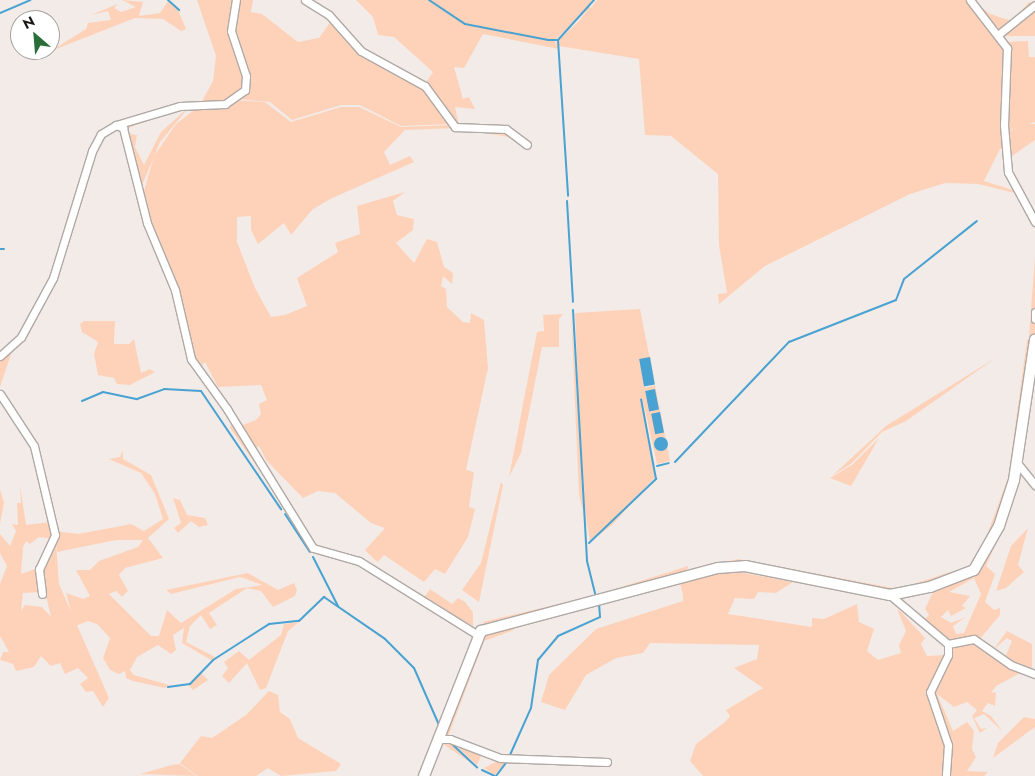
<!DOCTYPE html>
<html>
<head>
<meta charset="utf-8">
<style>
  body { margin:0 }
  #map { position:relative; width:1035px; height:776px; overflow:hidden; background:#f3ebe7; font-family:Jost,sans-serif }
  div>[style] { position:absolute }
  .green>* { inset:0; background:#fed2b9 }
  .water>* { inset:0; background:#48a2d2; transform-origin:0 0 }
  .round { border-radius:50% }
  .stream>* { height:2px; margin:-1px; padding:0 1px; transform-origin:1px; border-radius:1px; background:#48a2d2 }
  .roads { filter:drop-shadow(1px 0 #b0a9a5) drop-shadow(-1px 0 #b0a9a5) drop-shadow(0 1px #b0a9a5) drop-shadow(0 -1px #b0a9a5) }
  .street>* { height:7px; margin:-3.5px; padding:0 3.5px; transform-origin:3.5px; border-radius:3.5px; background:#fff }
  .secondary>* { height:10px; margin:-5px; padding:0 5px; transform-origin:5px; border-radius:5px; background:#fff }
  span { translate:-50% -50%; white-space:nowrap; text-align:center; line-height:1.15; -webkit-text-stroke:4px #fff; paint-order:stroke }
  .north { position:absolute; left:10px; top:10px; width:50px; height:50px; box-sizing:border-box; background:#fff; border:1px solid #a3a2a1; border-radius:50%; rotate:333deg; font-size:14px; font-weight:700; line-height:20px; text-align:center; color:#1a1715 }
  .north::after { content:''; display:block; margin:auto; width:18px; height:22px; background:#296d38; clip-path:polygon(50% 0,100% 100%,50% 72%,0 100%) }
</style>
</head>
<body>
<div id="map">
  <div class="green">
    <div style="clip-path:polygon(122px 0,143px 2px,139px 16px,160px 13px,168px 1px,178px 10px,186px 29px,181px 31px,163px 19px,135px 18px,51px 51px,86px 29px,88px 23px,111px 20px,108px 11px,91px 15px,118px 4px,114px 8px,121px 12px,136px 7px)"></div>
    <div style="clip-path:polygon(197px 0,234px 0,230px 23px,246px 85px,226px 103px,201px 103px,213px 81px,216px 56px)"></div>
    <div style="clip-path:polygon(237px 0,253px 0,251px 12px,262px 14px,298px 42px,319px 38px,331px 21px,359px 50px,426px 88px,450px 124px,401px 126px,360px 105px,341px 105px,292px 120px,270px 102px,237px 99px,246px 91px,232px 31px)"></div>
    <div style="clip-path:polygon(356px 0,593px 0,590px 3px,590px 9px,597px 0,968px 0,1005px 49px,1006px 149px,1000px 149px,984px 181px,1013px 190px,1015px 193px,978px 184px,945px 183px,910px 194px,765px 266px,719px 304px,718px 294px,727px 293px,719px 245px,718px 174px,671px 136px,645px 135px,639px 59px,559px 46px,559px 40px,578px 22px,589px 9px,555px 40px,559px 49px,483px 34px,464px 68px,454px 67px,463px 99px,469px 97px,475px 109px,455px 107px,459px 125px,425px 84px,433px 72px,394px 37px,378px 35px,373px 17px)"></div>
    <div style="clip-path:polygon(972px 0,990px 14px,1012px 21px,1029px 2px,1035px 3px,1000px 32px)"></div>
    <div style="clip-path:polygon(1035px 8px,1035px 36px,1006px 36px,1006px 35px)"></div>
    <div style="clip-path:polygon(1028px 41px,1029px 57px,1035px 57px,1035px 122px,1007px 131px,1006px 42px)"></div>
    <div style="clip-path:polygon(234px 100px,265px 102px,291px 122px,341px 107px,359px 107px,401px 127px,452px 125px,507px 130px,521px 139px,455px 128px,405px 130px,384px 152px,390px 165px,410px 156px,414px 162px,330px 199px,312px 210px,291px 235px,284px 223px,258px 244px,251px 230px,251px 216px,237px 217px,237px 242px,255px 288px,271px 317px,285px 315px,307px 306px,297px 278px,338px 252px,335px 243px,360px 234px,357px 206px,405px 192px,393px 201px,397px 215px,414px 219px,413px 230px,396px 243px,414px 263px,427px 239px,437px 242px,444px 267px,453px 273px,452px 284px,443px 276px,441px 286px,446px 289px,447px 307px,463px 322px,470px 323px,471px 313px,484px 320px,488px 368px,466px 470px,474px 472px,469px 507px,475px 509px,468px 537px,445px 574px,435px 569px,424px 582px,384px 555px,378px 562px,374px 559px,365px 550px,385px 528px,371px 523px,335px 493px,318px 491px,303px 498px,266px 460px,259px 446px,254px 448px,242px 436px,243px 425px,256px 420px,261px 414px,259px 404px,267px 400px,261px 385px,218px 387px,205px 362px,199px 369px,192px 359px,180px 301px,148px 223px,144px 191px,154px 156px,176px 124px,197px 108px)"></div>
    <div style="clip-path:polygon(190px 106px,160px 142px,141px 188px,122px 126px,181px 109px,128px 128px,130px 134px,137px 135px,135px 147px,144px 165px,161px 132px)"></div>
    <div style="clip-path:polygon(1023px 124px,1035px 124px,1035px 140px,1009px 158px,1008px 132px)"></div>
    <div style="clip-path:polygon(1035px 257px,1035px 334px,1029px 336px)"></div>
    <div style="clip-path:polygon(evenodd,640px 309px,670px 461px,657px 464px,642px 397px,655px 477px,613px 524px,590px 542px,583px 495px,575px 313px,640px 309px,650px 357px,655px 385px,645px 388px,645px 387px,650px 357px)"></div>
    <div style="clip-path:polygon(571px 313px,580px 432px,582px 495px,588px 531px,579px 494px)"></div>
    <div style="clip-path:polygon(563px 314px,559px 319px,559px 347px,542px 347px,521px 453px,509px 477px,537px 332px,544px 331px,543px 315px)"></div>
    <div style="clip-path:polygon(84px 321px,115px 321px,114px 344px,129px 344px,134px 339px,141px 373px,150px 369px,155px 372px,130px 385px,117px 384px,114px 378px,98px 375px,94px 354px,98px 342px,82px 332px,80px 324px)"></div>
    <div style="clip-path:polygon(1035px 336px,1028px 351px,1017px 447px,1009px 483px,989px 538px,973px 567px,930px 584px,892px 592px,761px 566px,695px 569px,738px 559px,898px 589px,969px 566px,980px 554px,1008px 478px,1027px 340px)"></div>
    <div style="clip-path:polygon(12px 350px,12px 351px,0 387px,0 358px)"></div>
    <div style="clip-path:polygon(997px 357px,906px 421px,882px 432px,851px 464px,832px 476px,886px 426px)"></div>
    <div style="clip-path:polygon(232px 421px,246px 447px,287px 509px,230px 428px)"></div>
    <div style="clip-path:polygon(879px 438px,851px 486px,830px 478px,852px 465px)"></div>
    <div style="clip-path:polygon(123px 450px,123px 459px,151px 475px,169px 519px,148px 538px,163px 558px,125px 568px,119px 575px,128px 591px,122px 597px,116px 591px,109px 594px,151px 636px,159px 636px,167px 610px,181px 623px,236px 589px,262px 585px,240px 577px,171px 594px,166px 590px,248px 573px,278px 590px,294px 583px,297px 590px,295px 596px,273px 607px,261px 591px,247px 588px,209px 613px,217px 625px,210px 629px,201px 615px,190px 626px,186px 642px,215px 657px,211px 660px,182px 643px,184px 628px,173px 635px,176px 650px,171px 654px,158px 645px,137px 657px,130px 670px,134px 675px,169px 685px,165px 688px,133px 681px,126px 678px,125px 671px,119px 674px,110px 670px,103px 658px,110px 638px,97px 624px,88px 621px,75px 626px,66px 593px,83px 599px,90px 596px,76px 570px,90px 570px,99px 561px,138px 547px,143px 540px,116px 540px,57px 552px,55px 531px,78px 534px,131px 524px,144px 531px,163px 519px,155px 494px,141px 473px,109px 459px,120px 457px)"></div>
    <div style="clip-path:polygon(evenodd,1022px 472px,1005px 523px,986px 566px,995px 574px,985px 602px,994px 610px,1000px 608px,1000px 615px,979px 640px,949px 642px,923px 621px,929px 615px,925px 609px,933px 592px,897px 599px,961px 580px,982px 568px,1022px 472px,974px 578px,981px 594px,964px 633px,956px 634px,953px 626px,966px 617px,951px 623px,941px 617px,948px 610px,951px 616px,966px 608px,962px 606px,970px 596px,949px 592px,974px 578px)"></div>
    <div style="clip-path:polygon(501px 482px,503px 485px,479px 602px,462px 590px,481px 563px)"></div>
    <div style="clip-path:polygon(20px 485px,26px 525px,51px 522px,54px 539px,39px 537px,30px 544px,26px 541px,23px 547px,21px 574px,38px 568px,41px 592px,23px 593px,21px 611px,25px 605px,42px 607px,51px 617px,40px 569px,56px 542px,59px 584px,109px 698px,103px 707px,93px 691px,86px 692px,80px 684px,88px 678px,78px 668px,65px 674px,60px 663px,51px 666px,41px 656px,34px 667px,16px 671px,13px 664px,0 660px,3px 652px,9px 652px,0 636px,0 584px,7px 566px,0 553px,0 534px,10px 546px,16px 531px,12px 524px,18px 525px,17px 503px,21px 503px)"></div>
    <div style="clip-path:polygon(0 489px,4px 503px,0 524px)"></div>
    <div style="clip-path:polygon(173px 498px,180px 500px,187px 515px,205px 518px,208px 525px,199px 527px,191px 521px,178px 533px,174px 528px,181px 523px)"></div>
    <div style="clip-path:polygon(1028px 528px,1018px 565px,1024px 572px,1006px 588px,996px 591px,1011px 546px)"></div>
    <div style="clip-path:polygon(688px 566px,687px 571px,597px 597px,483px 626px,483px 622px,596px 595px)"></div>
    <div style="clip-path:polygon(729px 570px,887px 600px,793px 582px,776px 593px,758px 592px,754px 599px,735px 598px,728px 614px,812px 627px,812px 618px,824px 619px,857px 604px,859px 622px,874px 629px,867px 651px,878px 660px,901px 653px,899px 645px,906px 631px,897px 609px,902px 613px,925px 638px,921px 644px,927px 656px,945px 655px,927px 689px,946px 744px,944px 776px,703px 776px,690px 761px,696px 744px,725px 722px,730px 716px,726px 710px,763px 688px,734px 668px,757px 659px,759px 645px,650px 643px,643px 653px,616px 658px,586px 675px,565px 710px,541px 702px,549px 675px,596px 629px,683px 601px,683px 595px,680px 583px,523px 624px)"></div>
    <div style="clip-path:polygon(430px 589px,452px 604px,458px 598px,465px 602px,473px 612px,473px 626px,424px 598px)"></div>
    <div style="clip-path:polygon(299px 622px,288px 631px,266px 688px,260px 690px,247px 663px,229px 683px,222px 676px,228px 668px,224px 662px,239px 651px,249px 660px,281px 635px,284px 624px)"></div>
    <div style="clip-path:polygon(511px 626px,514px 630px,484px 641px,448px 737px,443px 731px,483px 637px)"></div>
    <div style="clip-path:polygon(1007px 631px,1032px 644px,1032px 671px,1005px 658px,1012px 641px,1007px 638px,993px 650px)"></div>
    <div style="clip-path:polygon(972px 641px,1022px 672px,996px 686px,991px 693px,996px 692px,995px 706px,988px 703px,982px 711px,991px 716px,1003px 732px,984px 714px,974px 718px,981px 729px,987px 728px,980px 733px,972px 716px,977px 710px,967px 702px,954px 707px,937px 694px,953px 731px,967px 722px,974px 731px,972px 749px,976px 757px,967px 771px,988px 772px,984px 776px,948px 776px,950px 752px,932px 692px,951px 646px)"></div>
    <div style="clip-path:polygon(201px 673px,208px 680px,193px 690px,189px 686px)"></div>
    <div style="clip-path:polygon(269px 691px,278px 695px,280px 712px,290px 719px,298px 738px,341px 764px,336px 771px,281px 776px,268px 768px,256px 776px,197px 776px,180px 763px,201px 736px,212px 738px,246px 715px)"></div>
    <div style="clip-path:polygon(1024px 717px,1035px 719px,1035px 727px,993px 758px,998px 743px)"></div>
    <div style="clip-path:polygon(453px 743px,482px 754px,477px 765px)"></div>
    <div style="clip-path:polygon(443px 744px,451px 744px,477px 767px,443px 744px,428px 776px)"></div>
    <div style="clip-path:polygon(500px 760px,507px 760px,495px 775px,484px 768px)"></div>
    <div style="clip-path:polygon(180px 764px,196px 776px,140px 774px,172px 765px)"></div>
  </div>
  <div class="water">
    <div style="left:650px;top:357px;width:28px;height:11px;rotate:80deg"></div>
    <div style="left:655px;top:389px;width:21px;height:10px;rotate:79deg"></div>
    <div style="left:660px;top:412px;width:21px;height:9px;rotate:79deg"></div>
    <div class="round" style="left:654px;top:437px;width:14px;height:14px"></div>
  </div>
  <div class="stream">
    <div style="left:168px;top:0;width:15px;rotate:42deg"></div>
    <div style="left:429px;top:0;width:43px;rotate:33.7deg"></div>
    <div style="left:465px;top:24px;width:85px;rotate:10.9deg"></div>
    <div style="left:548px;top:40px;width:10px"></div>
    <div style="left:558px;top:40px;width:54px;rotate:-48deg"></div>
    <div style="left:0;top:13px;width:33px;rotate:-23deg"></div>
    <div style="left:558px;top:40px;width:156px;rotate:86.3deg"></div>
    <div style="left:567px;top:201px;width:101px;rotate:86.6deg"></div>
    <div style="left:0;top:249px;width:4px"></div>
    <div style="left:573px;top:310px;width:251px;rotate:86.8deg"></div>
    <div style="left:587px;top:561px;width:36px;rotate:76deg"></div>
    <div style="left:82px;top:401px;width:23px;rotate:-23deg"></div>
    <div style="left:103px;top:392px;width:35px;rotate:12deg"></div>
    <div style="left:137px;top:399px;width:29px;rotate:-20deg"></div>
    <div style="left:164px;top:389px;width:37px;rotate:3deg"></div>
    <div style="left:201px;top:391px;width:143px;rotate:55.9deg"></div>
    <div style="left:675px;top:462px;width:166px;rotate:-46.5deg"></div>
    <div style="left:789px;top:342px;width:115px;rotate:-21.4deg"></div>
    <div style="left:896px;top:300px;width:22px;rotate:-69deg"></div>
    <div style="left:904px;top:279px;width:93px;rotate:-38.5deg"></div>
    <div style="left:657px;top:466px;width:12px;rotate:-14deg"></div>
    <div style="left:285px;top:514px;width:45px;rotate:56.7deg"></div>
    <div style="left:589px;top:543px;width:93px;rotate:-43.7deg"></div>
    <div style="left:656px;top:479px;width:81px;rotate:-100.6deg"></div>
    <div style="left:313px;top:557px;width:55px;rotate:63deg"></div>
    <div style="left:168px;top:687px;width:22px;rotate:-8deg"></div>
    <div style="left:190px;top:684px;width:33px;rotate:-46deg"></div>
    <div style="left:213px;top:660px;width:67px;rotate:-32.7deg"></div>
    <div style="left:269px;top:624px;width:30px;rotate:-6deg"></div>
    <div style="left:299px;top:621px;width:35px;rotate:-44deg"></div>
    <div style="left:324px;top:597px;width:74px;rotate:34.5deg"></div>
    <div style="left:385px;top:639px;width:41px;rotate:45deg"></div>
    <div style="left:414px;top:668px;width:62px;rotate:66.3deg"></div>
    <div style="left:453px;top:745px;width:33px;rotate:43deg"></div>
    <div style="left:510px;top:755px;width:51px;rotate:-65.9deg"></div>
    <div style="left:531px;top:708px;width:49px;rotate:-81.7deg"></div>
    <div style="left:538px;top:660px;width:31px;rotate:-50deg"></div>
    <div style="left:558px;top:636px;width:46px;rotate:-24.3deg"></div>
    <div style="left:600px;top:617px;width:13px;rotate:-94deg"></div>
    <div style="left:482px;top:770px;width:14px;rotate:25deg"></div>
    <div style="left:496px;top:776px;width:20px;rotate:-53deg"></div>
  </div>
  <div class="roads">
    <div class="street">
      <div style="left:305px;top:0;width:28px;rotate:32deg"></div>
      <div style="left:329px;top:15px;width:48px;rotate:48.4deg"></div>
      <div style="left:361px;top:51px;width:73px;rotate:28.7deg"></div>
      <div style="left:425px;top:86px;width:51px;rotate:53.8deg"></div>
      <div style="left:455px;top:127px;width:51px;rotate:2.2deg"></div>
      <div style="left:506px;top:129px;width:26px;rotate:37deg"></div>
      <div style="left:970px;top:0;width:61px;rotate:52.4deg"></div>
      <div style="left:1007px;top:48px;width:77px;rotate:92.2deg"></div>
      <div style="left:1004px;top:125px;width:47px;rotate:85.1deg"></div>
      <div style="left:1008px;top:172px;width:57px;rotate:61.6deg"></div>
      <div style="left:999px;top:34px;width:46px;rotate:-38.9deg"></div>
      <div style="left:116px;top:125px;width:8px;rotate:23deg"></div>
      <div style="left:123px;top:128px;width:98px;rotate:75.8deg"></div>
      <div style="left:147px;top:223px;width:73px;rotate:67.3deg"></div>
      <div style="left:175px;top:290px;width:71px;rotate:76.9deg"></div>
      <div style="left:191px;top:359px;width:62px;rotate:54.2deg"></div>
      <div style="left:227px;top:409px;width:163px;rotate:58.3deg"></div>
      <div style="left:313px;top:548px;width:48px;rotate:15.8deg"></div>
      <div style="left:359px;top:561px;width:140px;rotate:31.9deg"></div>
      <div style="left:1035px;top:312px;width:7px;rotate:90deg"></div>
      <div style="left:0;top:356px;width:28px;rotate:-42deg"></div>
      <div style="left:21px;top:337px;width:67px;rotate:-61.5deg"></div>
      <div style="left:53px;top:278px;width:133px;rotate:-72.9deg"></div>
      <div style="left:92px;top:151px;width:19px;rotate:-62deg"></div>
      <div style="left:101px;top:134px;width:17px;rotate:-31deg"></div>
      <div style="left:116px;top:125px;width:67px;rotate:-16.5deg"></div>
      <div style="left:180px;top:106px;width:45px;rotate:-2.5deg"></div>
      <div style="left:225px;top:104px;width:24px;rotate:-35deg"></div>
      <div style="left:245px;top:90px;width:14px;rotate:-86deg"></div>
      <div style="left:246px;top:76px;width:47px;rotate:-108.4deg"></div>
      <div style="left:231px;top:31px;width:31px;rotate:-81deg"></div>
      <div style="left:0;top:394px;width:62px;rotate:56.8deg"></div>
      <div style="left:34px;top:446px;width:91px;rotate:76.7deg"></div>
      <div style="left:55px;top:535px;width:38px;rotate:115deg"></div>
      <div style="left:39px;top:569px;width:25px;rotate:83deg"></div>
      <div style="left:1018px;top:464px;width:27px;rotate:51deg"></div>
      <div style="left:890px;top:595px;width:76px;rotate:40.2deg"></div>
      <div style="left:948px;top:644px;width:11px;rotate:90deg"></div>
      <div style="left:948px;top:655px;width:41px;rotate:115.9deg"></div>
      <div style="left:930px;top:692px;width:56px;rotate:71.2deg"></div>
      <div style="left:948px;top:745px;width:31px;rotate:94deg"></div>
      <div style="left:948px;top:644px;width:26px;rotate:-11deg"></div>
      <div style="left:974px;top:639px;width:45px;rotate:35.1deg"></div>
      <div style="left:1011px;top:665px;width:26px;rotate:21deg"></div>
      <div style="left:438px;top:739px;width:12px"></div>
      <div style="left:450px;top:739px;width:53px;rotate:20.8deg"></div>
      <div style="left:500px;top:758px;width:107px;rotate:2.1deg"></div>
    </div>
    <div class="secondary">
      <div style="left:424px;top:776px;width:156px;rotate:-68.5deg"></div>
      <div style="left:481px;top:631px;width:245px;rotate:-14.9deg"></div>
      <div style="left:718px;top:568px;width:27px;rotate:-4deg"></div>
      <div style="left:745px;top:566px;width:148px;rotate:11.3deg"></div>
      <div style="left:890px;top:595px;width:41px;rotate:-11.3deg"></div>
      <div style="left:930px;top:587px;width:47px;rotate:-21.1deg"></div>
      <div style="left:974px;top:570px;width:51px;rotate:-60.4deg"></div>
      <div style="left:999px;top:526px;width:48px;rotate:-71.9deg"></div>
      <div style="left:1014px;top:480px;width:142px;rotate:-81.5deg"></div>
    </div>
  </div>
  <div class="north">N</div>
</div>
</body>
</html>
